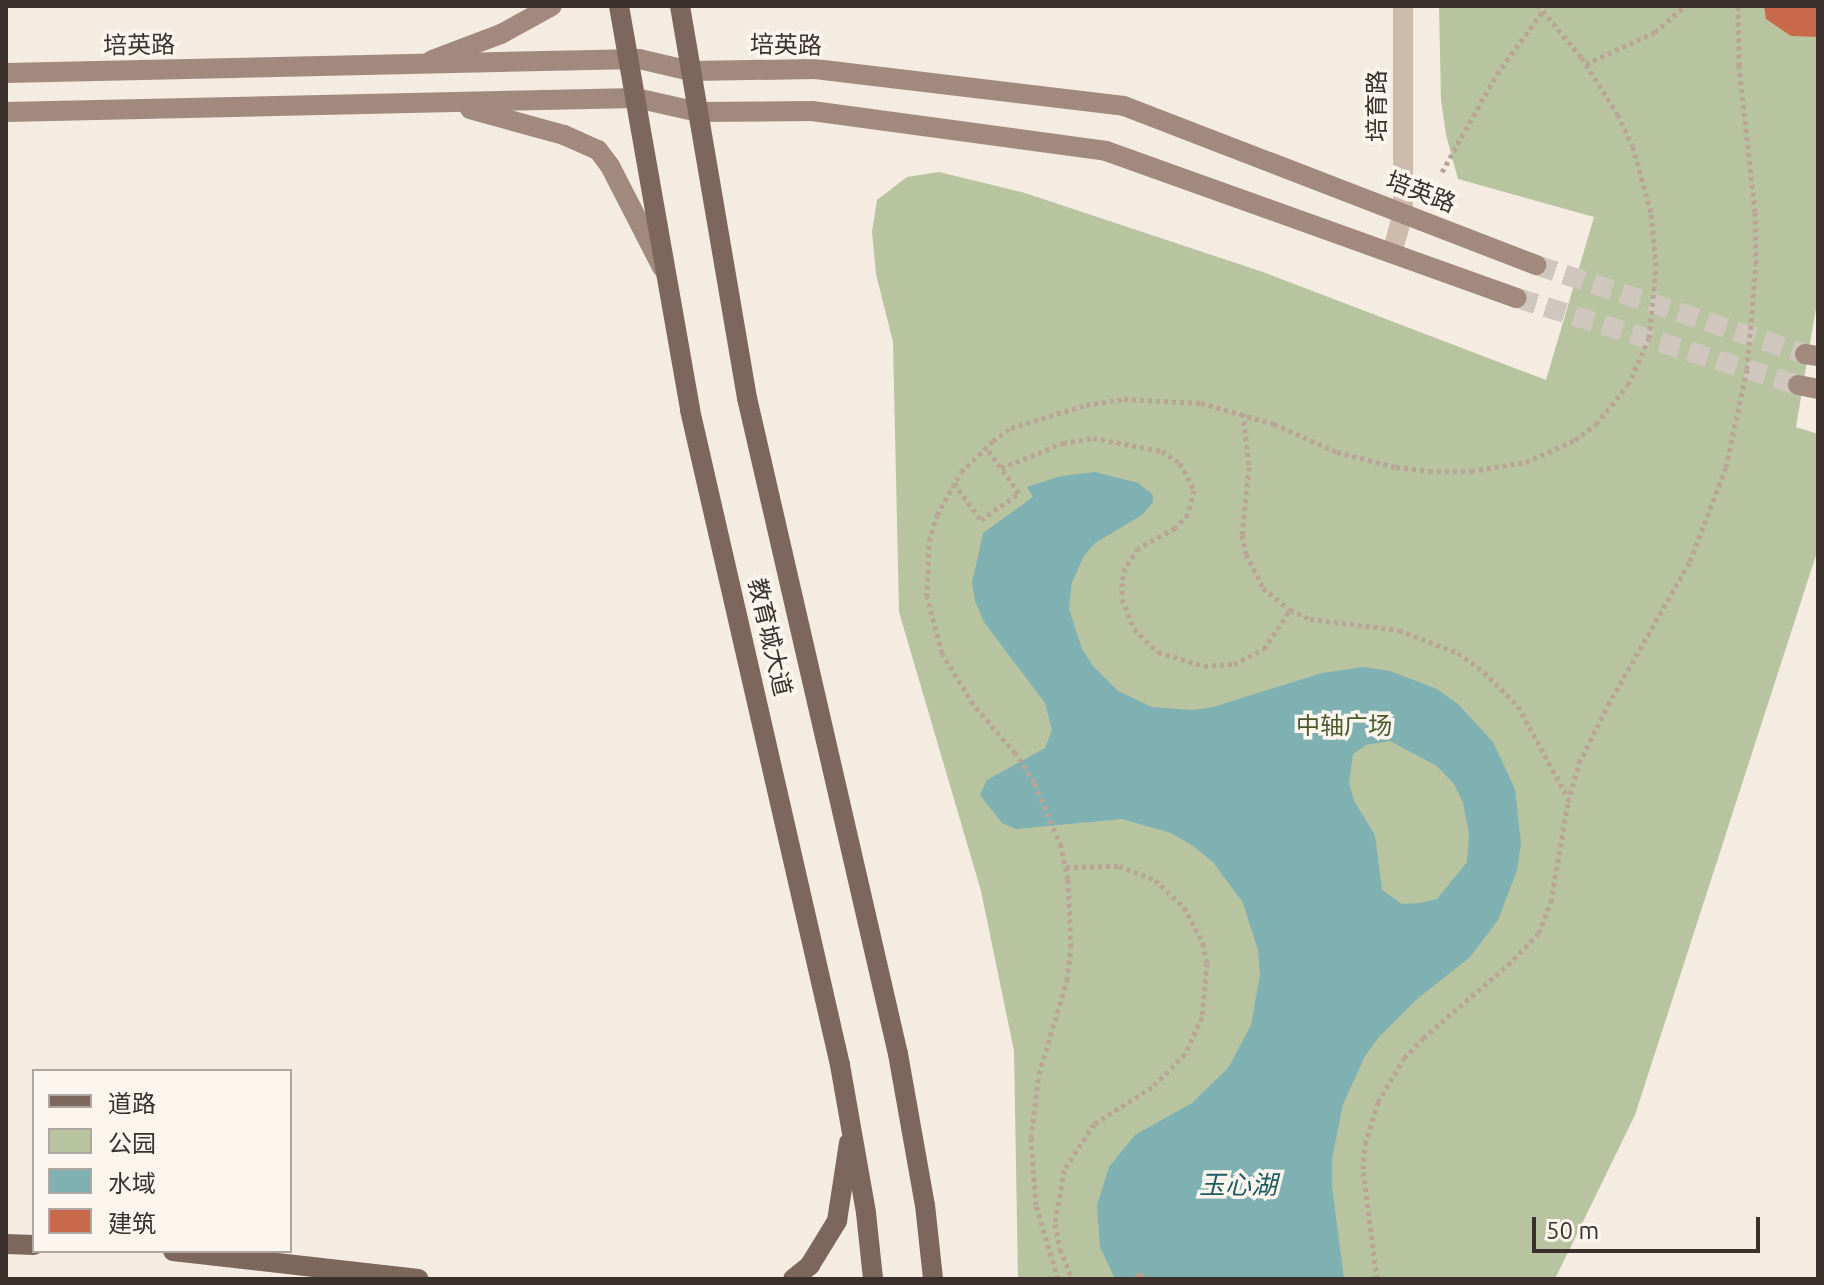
<!DOCTYPE html>
<html>
<head>
<meta charset="utf-8">
<style>
  body { margin:0 }
  #map { position:relative; width:1824px; height:1285px; overflow:hidden; background:#f4ebe1; font-family:Ubuntu,"Noto Sans SC",sans-serif }
  div>[style] { position:absolute }
  .green>* { inset:0; background:#b8c4a0 }
  .water>* { inset:0; background:#7fb0b2 }
  .building>* { inset:0; background:#c8694b }
  .secondary-tunnel>* { height:20px; margin-top:-10px; transform-origin:0; background:repeating-linear-gradient(90deg,#cfc6bd 0 20px,transparent 0 30px) }
  .path>* { height:5px; margin-top:-2.5px; transform-origin:0; background:repeating-linear-gradient(90deg,#b9a596 0 4px,transparent 0 8px) }
  .tertiary>* { height:20px; margin:-10px; padding:0 10px; transform-origin:10px; border-radius:10px; background:#cdbbac }
  .secondary>* { height:20px; margin:-10px; padding:0 10px; transform-origin:10px; border-radius:10px; background:#a18a7d }
  .primary>* { height:20px; margin:-10px; padding:0 10px; transform-origin:10px; border-radius:10px; background:#7d675c }
  span { translate:-50% -50%; white-space:nowrap; text-align:center; line-height:1.15; -webkit-text-stroke:7px #fbf5ee; paint-order:stroke }
  .street-label { font-size:24px; color:#3b302b }
  .park-label { font-size:24px; color:#4a5a2e }
  .water-label { font-size:26px; color:#1f5a5e; font-style:italic }
  .frame { position:absolute; inset:0; border:8px solid #3b302b; pointer-events:none }
  .legend { position:absolute; left:32px; top:1069px; width:260px; height:184px; box-sizing:border-box; background:#fbf5ee; border:2px solid #aea6a0; margin:0; padding:10px 14px; list-style:none; font-size:24px; color:#3b302b }
  .legend li { display:flex; align-items:center; gap:16px; height:40px }
  .legend b { width:40px; border:2px solid #aea6a0 }
  .scale { position:absolute; left:1532px; top:1217px; width:228px; height:36px; box-sizing:border-box; border:4px solid #3b302b; border-top:0; padding-left:10px; font-size:24px; line-height:28px; white-space:nowrap; color:#3b302b; -webkit-text-stroke:6px #fbf5ee; paint-order:stroke }
</style>
</head>
<body>
<div id="map">
  <div class="green">
    <div style="clip-path:polygon(1439px 6px,1818px 6px,1818px 296px,1796px 427px,1818px 434px,1818px 549px,1635px 1115px,1555px 1279px,1018px 1279px,1014px 1051px,981px 891px,899px 612px,893px 342px,876px 274px,872px 232px,877px 200px,907px 177px,939px 172px,1025px 193px,1260px 271px,1546px 380px,1594px 217px,1458px 179px,1446px 135px,1441px 100px)"></div>
  </div>
  <div class="water">
    <div style="clip-path:polygon(evenodd,1095px 472px,1138px 483px,1153px 495px,1153px 502px,1142px 515px,1095px 543px,1084px 556px,1072px 582px,1069px 609px,1082px 649px,1093px 666px,1118px 691px,1152px 707px,1192px 710px,1213px 707px,1322px 673px,1364px 667px,1390px 671px,1437px 689px,1458px 704px,1493px 742px,1515px 789px,1521px 843px,1517px 870px,1498px 920px,1470px 957px,1416px 1000px,1380px 1036px,1365px 1056px,1343px 1104px,1332px 1158px,1332px 1186px,1344px 1279px,1115px 1279px,1100px 1247px,1097px 1205px,1109px 1167px,1135px 1135px,1192px 1103px,1228px 1068px,1251px 1025px,1260px 975px,1258px 950px,1243px 903px,1213px 862px,1193px 846px,1171px 833px,1122px 819px,1016px 829px,1002px 823px,980px 795px,987px 780px,1045px 748px,1052px 730px,1045px 703px,984px 622px,975px 601px,972px 583px,983px 533px,1033px 497px,1027px 487px,1061px 476px,1095px 472px,1390px 741px,1437px 766px,1454px 784px,1463px 803px,1469px 834px,1467px 862px,1437px 899px,1420px 903px,1402px 904px,1382px 890px,1375px 835px,1354px 801px,1349px 783px,1353px 754px,1366px 745px,1390px 741px)"></div>
  </div>
  <div class="building">
    <div style="clip-path:polygon(1764px 6px,1818px 6px,1818px 37px,1791px 36px,1766px 19px)"></div>
  </div>
  <div class="secondary-tunnel">
    <div style="left:1536px;top:265px;width:283px;rotate:18.3deg"></div>
    <div style="left:1517px;top:298px;width:294px;rotate:17.2deg"></div>
  </div>
  <div class="path">
    <div style="left:1586px;top:64px;width:76px;rotate:-24.9deg"></div>
    <div style="left:1655px;top:32px;width:40px;rotate:-41deg"></div>
    <div style="left:1442px;top:172px;width:112px;rotate:-60.7deg"></div>
    <div style="left:1497px;top:74px;width:78px;rotate:-53.9deg"></div>
    <div style="left:1243px;top:413px;width:54px;rotate:83.7deg"></div>
    <div style="left:1249px;top:467px;width:68px;rotate:95.9deg"></div>
    <div style="left:1242px;top:535px;width:19px;rotate:78deg"></div>
    <div style="left:1246px;top:554px;width:38px;rotate:63deg"></div>
    <div style="left:1263px;top:588px;width:35px;rotate:39deg"></div>
    <div style="left:1290px;top:610px;width:22px;rotate:24deg"></div>
    <div style="left:1310px;top:619px;width:90px;rotate:7deg"></div>
    <div style="left:1399px;top:630px;width:63px;rotate:21.3deg"></div>
    <div style="left:1458px;top:653px;width:32px;rotate:36deg"></div>
    <div style="left:1484px;top:672px;width:48px;rotate:45deg"></div>
    <div style="left:1518px;top:706px;width:105px;rotate:61.5deg"></div>
    <div style="left:1001px;top:468px;width:67px;rotate:-22deg"></div>
    <div style="left:1063px;top:443px;width:30px;rotate:-9deg"></div>
    <div style="left:1093px;top:438px;width:70px;rotate:10.7deg"></div>
    <div style="left:1162px;top:451px;width:22px;rotate:34deg"></div>
    <div style="left:1180px;top:463px;width:30px;rotate:63deg"></div>
    <div style="left:1194px;top:490px;width:25px;rotate:104deg"></div>
    <div style="left:1188px;top:514px;width:19px;rotate:133deg"></div>
    <div style="left:1175px;top:528px;width:42px;rotate:151.6deg"></div>
    <div style="left:1138px;top:548px;width:24px;rotate:123deg"></div>
    <div style="left:1125px;top:568px;width:15px;rotate:101deg"></div>
    <div style="left:1122px;top:583px;width:16px;rotate:90deg"></div>
    <div style="left:1122px;top:599px;width:32px;rotate:68deg"></div>
    <div style="left:1134px;top:629px;width:33px;rotate:44deg"></div>
    <div style="left:1158px;top:652px;width:48px;rotate:16.9deg"></div>
    <div style="left:1204px;top:666px;width:30px;rotate:-4deg"></div>
    <div style="left:1234px;top:664px;width:34px;rotate:-27deg"></div>
    <div style="left:1264px;top:649px;width:47px;rotate:-56.3deg"></div>
    <div style="left:954px;top:483px;width:46px;rotate:53.9deg"></div>
    <div style="left:981px;top:520px;width:47px;rotate:-35.4deg"></div>
    <div style="left:1019px;top:493px;width:57px;rotate:-125.7deg"></div>
    <div style="left:1066px;top:867px;width:53px;rotate:-1.1deg"></div>
    <div style="left:1119px;top:866px;width:39px;rotate:21deg"></div>
    <div style="left:1155px;top:880px;width:40px;rotate:43deg"></div>
    <div style="left:1184px;top:907px;width:41px;rotate:62.2deg"></div>
    <div style="left:1203px;top:943px;width:20px;rotate:79deg"></div>
    <div style="left:1207px;top:963px;width:54px;rotate:95.3deg"></div>
    <div style="left:1202px;top:1017px;width:41px;rotate:114.7deg"></div>
    <div style="left:1185px;top:1054px;width:47px;rotate:135deg"></div>
    <div style="left:1152px;top:1087px;width:69px;rotate:147.5deg"></div>
    <div style="left:1094px;top:1124px;width:55px;rotate:123.1deg"></div>
    <div style="left:1064px;top:1170px;width:55px;rotate:99.5deg"></div>
    <div style="left:1055px;top:1224px;width:25px;rotate:79deg"></div>
    <div style="left:1060px;top:1249px;width:32px;rotate:68deg"></div>
    <div style="left:1058px;top:1279px;width:77px;rotate:-106.6deg"></div>
    <div style="left:1036px;top:1205px;width:67px;rotate:-94.3deg"></div>
    <div style="left:1031px;top:1138px;width:64px;rotate:-82.9deg"></div>
    <div style="left:1039px;top:1074px;width:98px;rotate:-73.4deg"></div>
    <div style="left:1067px;top:980px;width:33px;rotate:-83deg"></div>
    <div style="left:1071px;top:947px;width:68px;rotate:-92.5deg"></div>
    <div style="left:1068px;top:879px;width:34px;rotate:-102deg"></div>
    <div style="left:1061px;top:846px;width:69px;rotate:-112.9deg"></div>
    <div style="left:1034px;top:782px;width:35px;rotate:-123deg"></div>
    <div style="left:1015px;top:753px;width:65px;rotate:-130.6deg"></div>
    <div style="left:973px;top:704px;width:60px;rotate:-121.3deg"></div>
    <div style="left:942px;top:653px;width:58px;rotate:-105deg"></div>
    <div style="left:927px;top:597px;width:56px;rotate:-88deg"></div>
    <div style="left:929px;top:541px;width:27px;rotate:-73deg"></div>
    <div style="left:937px;top:515px;width:49px;rotate:-60.8deg"></div>
    <div style="left:961px;top:472px;width:45px;rotate:-44.1deg"></div>
    <div style="left:993px;top:441px;width:22px;rotate:-36deg"></div>
    <div style="left:1011px;top:428px;width:78px;rotate:-17deg"></div>
    <div style="left:1086px;top:405px;width:38px;rotate:-9deg"></div>
    <div style="left:1124px;top:399px;width:77px;rotate:3deg"></div>
    <div style="left:1201px;top:403px;width:76px;rotate:16deg"></div>
    <div style="left:1274px;top:424px;width:69px;rotate:24deg"></div>
    <div style="left:1337px;top:452px;width:61px;rotate:14.3deg"></div>
    <div style="left:1396px;top:467px;width:33px;rotate:7deg"></div>
    <div style="left:1429px;top:471px;width:42px"></div>
    <div style="left:1471px;top:471px;width:56px;rotate:-9.3deg"></div>
    <div style="left:1526px;top:462px;width:54px;rotate:-24.2deg"></div>
    <div style="left:1575px;top:440px;width:26px;rotate:-37deg"></div>
    <div style="left:1596px;top:424px;width:50px;rotate:-50.6deg"></div>
    <div style="left:1628px;top:385px;width:51px;rotate:-65.9deg"></div>
    <div style="left:1649px;top:338px;width:72px;rotate:-84.4deg"></div>
    <div style="left:1656px;top:266px;width:54px;rotate:-95.3deg"></div>
    <div style="left:1651px;top:212px;width:67px;rotate:-105.5deg"></div>
    <div style="left:1633px;top:147px;width:35px;rotate:-115deg"></div>
    <div style="left:1618px;top:115px;width:69px;rotate:-122.5deg"></div>
    <div style="left:1581px;top:57px;width:66px;rotate:-129.5deg"></div>
    <div style="left:1129px;top:1279px;width:15px;rotate:-23deg"></div>
    <div style="left:1143px;top:1273px;width:7px;rotate:117deg"></div>
    <div style="left:1377px;top:1279px;width:111px;rotate:-97.3deg"></div>
    <div style="left:1363px;top:1169px;width:25px;rotate:-85deg"></div>
    <div style="left:1365px;top:1144px;width:44px;rotate:-72.8deg"></div>
    <div style="left:1378px;top:1102px;width:51px;rotate:-59.4deg"></div>
    <div style="left:1404px;top:1058px;width:28px;rotate:-46deg"></div>
    <div style="left:1423px;top:1038px;width:112px;rotate:-40.7deg"></div>
    <div style="left:1508px;top:965px;width:45px;rotate:-45.9deg"></div>
    <div style="left:1539px;top:933px;width:33px;rotate:-69deg"></div>
    <div style="left:1551px;top:902px;width:101px;rotate:-80.4deg"></div>
    <div style="left:1568px;top:802px;width:41px;rotate:-74.2deg"></div>
    <div style="left:1579px;top:763px;width:65px;rotate:-63.4deg"></div>
    <div style="left:1608px;top:705px;width:166px;rotate:-60.3deg"></div>
    <div style="left:1690px;top:561px;width:101px;rotate:-69deg"></div>
    <div style="left:1726px;top:467px;width:100px;rotate:-77.9deg"></div>
    <div style="left:1747px;top:369px;width:105px;rotate:-85.1deg"></div>
    <div style="left:1756px;top:264px;width:52px;rotate:-91.1deg"></div>
    <div style="left:1755px;top:212px;width:147px;rotate:-96.3deg"></div>
    <div style="left:1739px;top:66px;width:60px;rotate:-91deg"></div>
  </div>
  <div class="tertiary">
    <div style="left:1392px;top:253px;width:41px;rotate:-74.6deg"></div>
    <div style="left:1403px;top:213px;width:207px;rotate:-90deg"></div>
  </div>
  <div class="secondary">
    <div style="left:432px;top:60px;width:74px;rotate:-20.6deg"></div>
    <div style="left:501px;top:34px;width:58px;rotate:-28.8deg"></div>
    <div style="left:6px;top:73px;width:633px;rotate:-1.27deg"></div>
    <div style="left:639px;top:59px;width:53px;rotate:13deg"></div>
    <div style="left:691px;top:71px;width:124px;rotate:-0.9deg"></div>
    <div style="left:815px;top:69px;width:311px;rotate:6.8deg"></div>
    <div style="left:1124px;top:106px;width:442px;rotate:21.1deg"></div>
    <div style="left:470px;top:109px;width:98px;rotate:15.5deg"></div>
    <div style="left:564px;top:135px;width:37px;rotate:24deg"></div>
    <div style="left:598px;top:150px;width:20px;rotate:53deg"></div>
    <div style="left:610px;top:166px;width:114px;rotate:62.8deg"></div>
    <div style="left:6px;top:112px;width:630px;rotate:-1.27deg"></div>
    <div style="left:636px;top:98px;width:64px;rotate:12.7deg"></div>
    <div style="left:698px;top:112px;width:114px;rotate:-0.5deg"></div>
    <div style="left:812px;top:111px;width:297px;rotate:7.7deg"></div>
    <div style="left:1106px;top:151px;width:436px;rotate:19.7deg"></div>
    <div style="left:1805px;top:354px;width:13px;rotate:9deg"></div>
    <div style="left:1798px;top:385px;width:20px;rotate:11deg"></div>
  </div>
  <div class="primary">
    <div style="left:619px;top:6px;width:410px;rotate:80deg"></div>
    <div style="left:690px;top:410px;width:672px;rotate:77.1deg"></div>
    <div style="left:840px;top:1065px;width:150px;rotate:80deg"></div>
    <div style="left:866px;top:1213px;width:66px;rotate:83.9deg"></div>
    <div style="left:680px;top:6px;width:398px;rotate:80.3deg"></div>
    <div style="left:747px;top:398px;width:673px;rotate:77.04deg"></div>
    <div style="left:898px;top:1054px;width:153px;rotate:79.9deg"></div>
    <div style="left:925px;top:1205px;width:74px;rotate:83.8deg"></div>
    <div style="left:6px;top:1244px;width:28px;rotate:2deg"></div>
    <div style="left:173px;top:1251px;width:247px;rotate:6.5deg"></div>
    <div style="left:793px;top:1279px;width:22px;rotate:-39deg"></div>
    <div style="left:810px;top:1265px;width:52px;rotate:-58.5deg"></div>
    <div style="left:837px;top:1221px;width:79px;rotate:-81.3deg"></div>
  </div>
  <div class="street-label">
    <span style="left:139px;top:45px;rotate:-1deg">培英路</span>
    <span style="left:786px;top:45px;rotate:1deg">培英路</span>
    <span style="left:1377px;top:106px;rotate:-90deg">培育路</span>
    <span style="left:1421px;top:192px;rotate:21deg">培英路</span>
    <span style="left:770px;top:637px;rotate:77deg">教育城大道</span>
  </div>
  <div class="park-label">
    <span style="left:1344px;top:726px">中轴广场</span>
  </div>
  <div class="water-label">
    <span style="left:1238px;top:1185px">玉心湖</span>
  </div>
  <div class="frame"></div>
  <ul class="legend">
  <li><b style="height:10px;background:#7d675c"></b>道路</li>
  <li><b style="height:22px;background:#b8c4a0"></b>公园</li>
  <li><b style="height:22px;background:#7fb0b2"></b>水域</li>
  <li><b style="height:22px;background:#c8694b"></b>建筑</li>
  </ul>
  <div class="scale">50 m</div>
</div>
</body>
</html>
